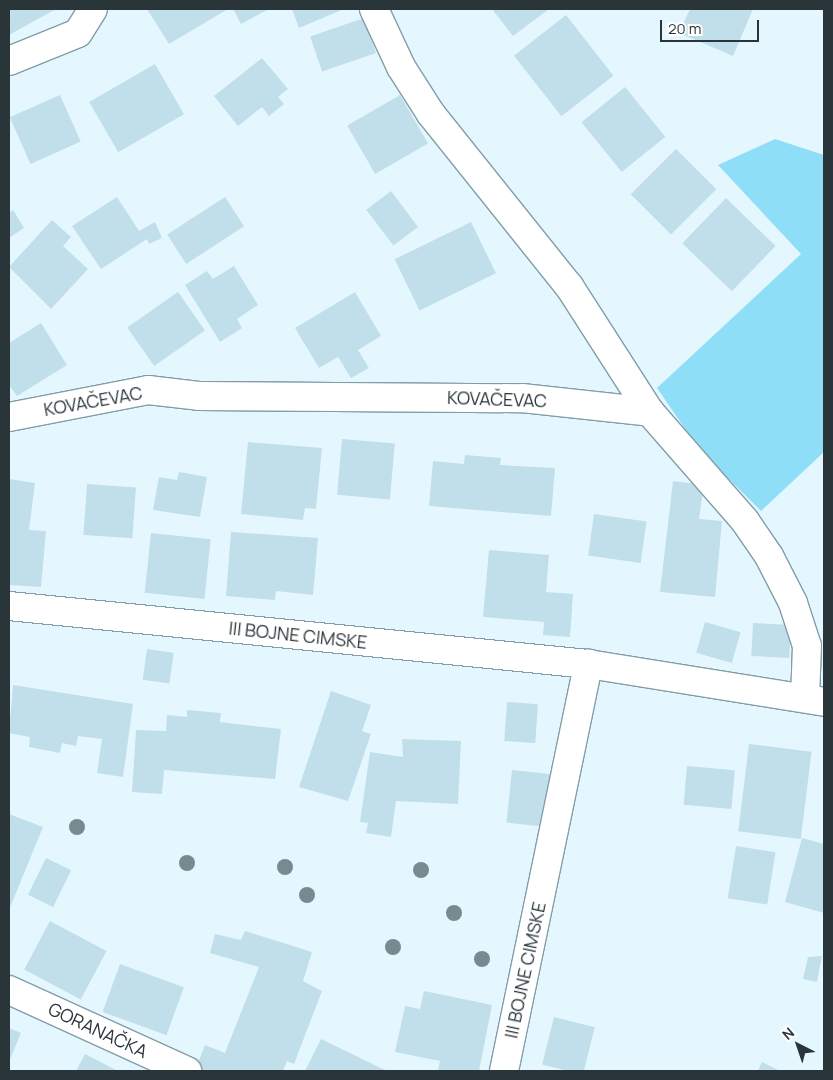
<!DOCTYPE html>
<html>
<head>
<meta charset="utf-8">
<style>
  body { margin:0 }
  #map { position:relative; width:833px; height:1080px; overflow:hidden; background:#e5f7fe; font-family:Manrope,sans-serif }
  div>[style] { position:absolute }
  .green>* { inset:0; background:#8fdef8 }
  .building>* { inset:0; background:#c0dfea; transform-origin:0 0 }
  .roads { filter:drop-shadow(1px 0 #819ea8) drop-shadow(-1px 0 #819ea8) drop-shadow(0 1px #819ea8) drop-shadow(0 -1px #819ea8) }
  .minor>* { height:28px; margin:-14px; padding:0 14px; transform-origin:14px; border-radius:14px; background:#fff }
  .trees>* { width:16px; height:16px; margin:-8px; border-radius:50%; background:#768a90 }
  span { translate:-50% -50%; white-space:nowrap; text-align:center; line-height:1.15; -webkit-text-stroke:4px #fff; paint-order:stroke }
  .street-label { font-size:18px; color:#293539 }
  .frame { position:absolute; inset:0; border:10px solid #293539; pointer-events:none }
  .north { position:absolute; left:773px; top:1020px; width:50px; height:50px; -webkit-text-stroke:4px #fff; paint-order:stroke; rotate:319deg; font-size:14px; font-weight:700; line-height:20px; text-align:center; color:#293539 }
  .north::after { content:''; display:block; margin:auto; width:18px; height:22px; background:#293539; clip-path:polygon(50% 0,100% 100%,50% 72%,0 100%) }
  .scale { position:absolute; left:660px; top:20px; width:99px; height:22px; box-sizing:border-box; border:2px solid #293539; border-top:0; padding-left:6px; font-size:15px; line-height:18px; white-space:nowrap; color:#293539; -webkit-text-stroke:4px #fff; paint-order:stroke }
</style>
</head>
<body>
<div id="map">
  <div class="green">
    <div style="clip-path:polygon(775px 139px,824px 155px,824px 452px,761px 511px,699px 449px,657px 388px,801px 254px,718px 165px)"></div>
  </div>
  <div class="building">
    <div style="clip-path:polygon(9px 9px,56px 9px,9px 35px)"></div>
    <div style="clip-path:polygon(147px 9px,228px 9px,169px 44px)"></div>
    <div style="clip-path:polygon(233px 9px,269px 9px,241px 24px)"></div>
    <div style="clip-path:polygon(292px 9px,344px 9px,299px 28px)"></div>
    <div style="clip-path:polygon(492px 9px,549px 9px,513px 36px)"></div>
    <div style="clip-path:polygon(690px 9px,753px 9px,733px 56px,679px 33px)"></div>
    <div style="left:566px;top:15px;width:77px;height:66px;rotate:52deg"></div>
    <div style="left:364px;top:18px;width:37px;height:57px;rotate:71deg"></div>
    <div style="clip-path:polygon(262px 58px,288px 89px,278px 97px,284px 104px,269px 116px,262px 107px,238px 126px,214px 96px)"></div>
    <div style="left:155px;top:64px;width:58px;height:76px;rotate:60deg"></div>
    <div style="left:625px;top:87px;width:64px;height:56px;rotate:51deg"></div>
    <div style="left:60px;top:95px;width:51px;height:55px;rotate:66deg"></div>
    <div style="left:400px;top:95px;width:56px;height:61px;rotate:60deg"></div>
    <div style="left:676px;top:149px;width:57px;height:64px;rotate:45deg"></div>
    <div style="left:391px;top:191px;width:45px;height:31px;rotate:53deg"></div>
    <div style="clip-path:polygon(117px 197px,139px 231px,155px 222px,162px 238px,149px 244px,147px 239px,101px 269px,72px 226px)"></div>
    <div style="left:225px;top:197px;width:35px;height:69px;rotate:57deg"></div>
    <div style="left:726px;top:198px;width:69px;height:63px;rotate:44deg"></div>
    <div style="clip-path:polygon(13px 210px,24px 228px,9px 238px,9px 213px)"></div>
    <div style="clip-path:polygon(52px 220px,71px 237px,63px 246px,88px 269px,51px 309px,9px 267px)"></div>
    <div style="left:471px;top:222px;width:57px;height:85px;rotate:64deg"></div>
    <div style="clip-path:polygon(234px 266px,258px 305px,237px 319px,242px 328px,220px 342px,185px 285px,207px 271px,213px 279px)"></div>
    <div style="left:178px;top:292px;width:47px;height:62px;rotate:55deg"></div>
    <div style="clip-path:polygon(355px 292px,381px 336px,358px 350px,369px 368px,351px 378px,338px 357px,319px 368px,295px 328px)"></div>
    <div style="clip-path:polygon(41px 323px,67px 365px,17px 396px,9px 385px,9px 343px)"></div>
    <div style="left:342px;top:439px;width:53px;height:56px;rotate:5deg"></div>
    <div style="clip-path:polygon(248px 442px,322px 448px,316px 509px,305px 508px,303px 520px,241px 514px)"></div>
    <div style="clip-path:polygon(465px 455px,501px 458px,500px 465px,555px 468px,551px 516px,429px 506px,433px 461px,464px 464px)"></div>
    <div style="clip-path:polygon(179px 472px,207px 477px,200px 517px,153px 510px,159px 477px,177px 480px)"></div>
    <div style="clip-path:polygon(9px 479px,35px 483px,29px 530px,46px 531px,41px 587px,9px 585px)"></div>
    <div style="clip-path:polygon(673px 481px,704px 485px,699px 519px,722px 521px,715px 597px,660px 592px)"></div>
    <div style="left:87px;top:484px;width:49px;height:51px;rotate:4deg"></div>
    <div style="left:594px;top:514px;width:53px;height:42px;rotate:8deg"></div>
    <div style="clip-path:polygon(231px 532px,318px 538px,313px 595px,276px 591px,275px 600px,226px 596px)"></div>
    <div style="left:151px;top:533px;width:60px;height:60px;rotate:6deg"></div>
    <div style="clip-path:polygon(489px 550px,549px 555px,546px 592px,573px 594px,570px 637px,543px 635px,544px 622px,483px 617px)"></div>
    <div style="left:705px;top:622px;width:37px;height:32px;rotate:16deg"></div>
    <div style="left:753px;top:623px;width:38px;height:33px;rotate:3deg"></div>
    <div style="left:147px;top:649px;width:27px;height:31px;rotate:8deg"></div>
    <div style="clip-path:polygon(13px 685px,133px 704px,123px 777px,97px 773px,102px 739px,78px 736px,76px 746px,62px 743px,60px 753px,29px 747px,30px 737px,9px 733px)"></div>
    <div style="clip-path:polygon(331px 691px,371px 705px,362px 731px,371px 734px,348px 801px,299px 787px)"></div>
    <div style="left:507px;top:702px;width:31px;height:39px;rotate:4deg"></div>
    <div style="clip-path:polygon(187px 710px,221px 713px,220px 722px,281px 729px,275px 779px,164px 770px,162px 794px,132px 792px,136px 730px,166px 731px,167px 715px,187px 717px)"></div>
    <div style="clip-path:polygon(402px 739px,461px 741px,458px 804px,396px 801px,391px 837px,366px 833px,368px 823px,360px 822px,370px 752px,403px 757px)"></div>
    <div style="left:749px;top:744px;width:63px;height:88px;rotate:7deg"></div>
    <div style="left:687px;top:766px;width:48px;height:39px;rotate:5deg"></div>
    <div style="left:512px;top:770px;width:40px;height:53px;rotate:6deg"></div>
    <div style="clip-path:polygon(9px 814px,43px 827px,9px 910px)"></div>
    <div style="clip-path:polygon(802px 838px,824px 844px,824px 913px,785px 902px)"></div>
    <div style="left:736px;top:846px;width:40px;height:53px;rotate:9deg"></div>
    <div style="left:46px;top:858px;width:28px;height:41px;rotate:26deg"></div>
    <div style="left:50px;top:921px;width:64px;height:55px;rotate:28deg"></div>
    <div style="clip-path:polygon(245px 931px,312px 952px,303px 981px,322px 991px,294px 1064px,287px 1061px,283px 1071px,205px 1071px,196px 1068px,205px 1045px,225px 1053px,259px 967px,210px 953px,215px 934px,241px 940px)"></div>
    <div style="clip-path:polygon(822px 956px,817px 982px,803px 979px,808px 957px)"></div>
    <div style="left:120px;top:964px;width:68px;height:51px;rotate:20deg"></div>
    <div style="clip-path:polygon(424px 991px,492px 1005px,479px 1071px,438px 1071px,440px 1061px,395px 1052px,405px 1006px,420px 1009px)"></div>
    <div style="left:554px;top:1017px;width:42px;height:49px;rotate:14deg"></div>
    <div style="clip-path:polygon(9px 1028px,21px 1033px,9px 1062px)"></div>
    <div style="clip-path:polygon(321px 1039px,387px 1071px,305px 1071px)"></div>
    <div style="clip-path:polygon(85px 1054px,118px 1071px,76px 1071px)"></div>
    <div style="clip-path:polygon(762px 1062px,780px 1071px,758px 1071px)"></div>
  </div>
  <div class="roads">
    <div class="minor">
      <div style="left:374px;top:9px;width:64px;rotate:65deg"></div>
      <div style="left:401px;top:67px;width:56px;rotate:57.4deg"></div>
      <div style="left:431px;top:114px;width:221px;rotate:51.3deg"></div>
      <div style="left:569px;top:286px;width:150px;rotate:57.3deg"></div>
      <div style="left:9px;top:61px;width:74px;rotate:-22.1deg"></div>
      <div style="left:78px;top:33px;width:28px;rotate:-58deg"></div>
      <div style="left:9px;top:417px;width:142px;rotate:-11deg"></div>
      <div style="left:148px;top:390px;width:51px;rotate:6.7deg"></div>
      <div style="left:199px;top:396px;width:323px;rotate:0.4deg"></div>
      <div style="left:522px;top:398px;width:129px;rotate:6.2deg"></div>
      <div style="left:650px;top:412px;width:145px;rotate:48.9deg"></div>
      <div style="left:745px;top:521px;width:42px;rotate:55.6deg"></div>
      <div style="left:769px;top:556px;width:53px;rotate:62.9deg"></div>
      <div style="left:793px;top:603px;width:45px;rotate:72deg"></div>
      <div style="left:807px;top:646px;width:51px;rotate:92.2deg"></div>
      <div style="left:9px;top:606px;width:582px;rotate:5.72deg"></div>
      <div style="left:588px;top:664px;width:239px;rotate:9.1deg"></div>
      <div style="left:9px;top:990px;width:196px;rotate:24.5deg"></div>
      <div style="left:504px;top:1071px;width:416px;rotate:-78.3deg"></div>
    </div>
  </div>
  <div class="trees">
    <div style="left:77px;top:827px"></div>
    <div style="left:187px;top:863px"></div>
    <div style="left:285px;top:867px"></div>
    <div style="left:421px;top:870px"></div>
    <div style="left:307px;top:895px"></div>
    <div style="left:454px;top:913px"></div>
    <div style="left:393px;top:947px"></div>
    <div style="left:482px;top:959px"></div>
  </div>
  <div class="street-label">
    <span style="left:497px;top:399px;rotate:2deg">KOVAČEVAC</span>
    <span style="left:93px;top:401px;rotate:-10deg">KOVAČEVAC</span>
    <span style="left:298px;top:635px;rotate:6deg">III BOJNE CIMSKE</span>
    <span style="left:525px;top:970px;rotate:-78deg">III BOJNE CIMSKE</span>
    <span style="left:98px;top:1030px;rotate:25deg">GORANAČKA</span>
  </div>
  <div class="frame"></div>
  <div class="north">N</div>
  <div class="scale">20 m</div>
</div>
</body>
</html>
